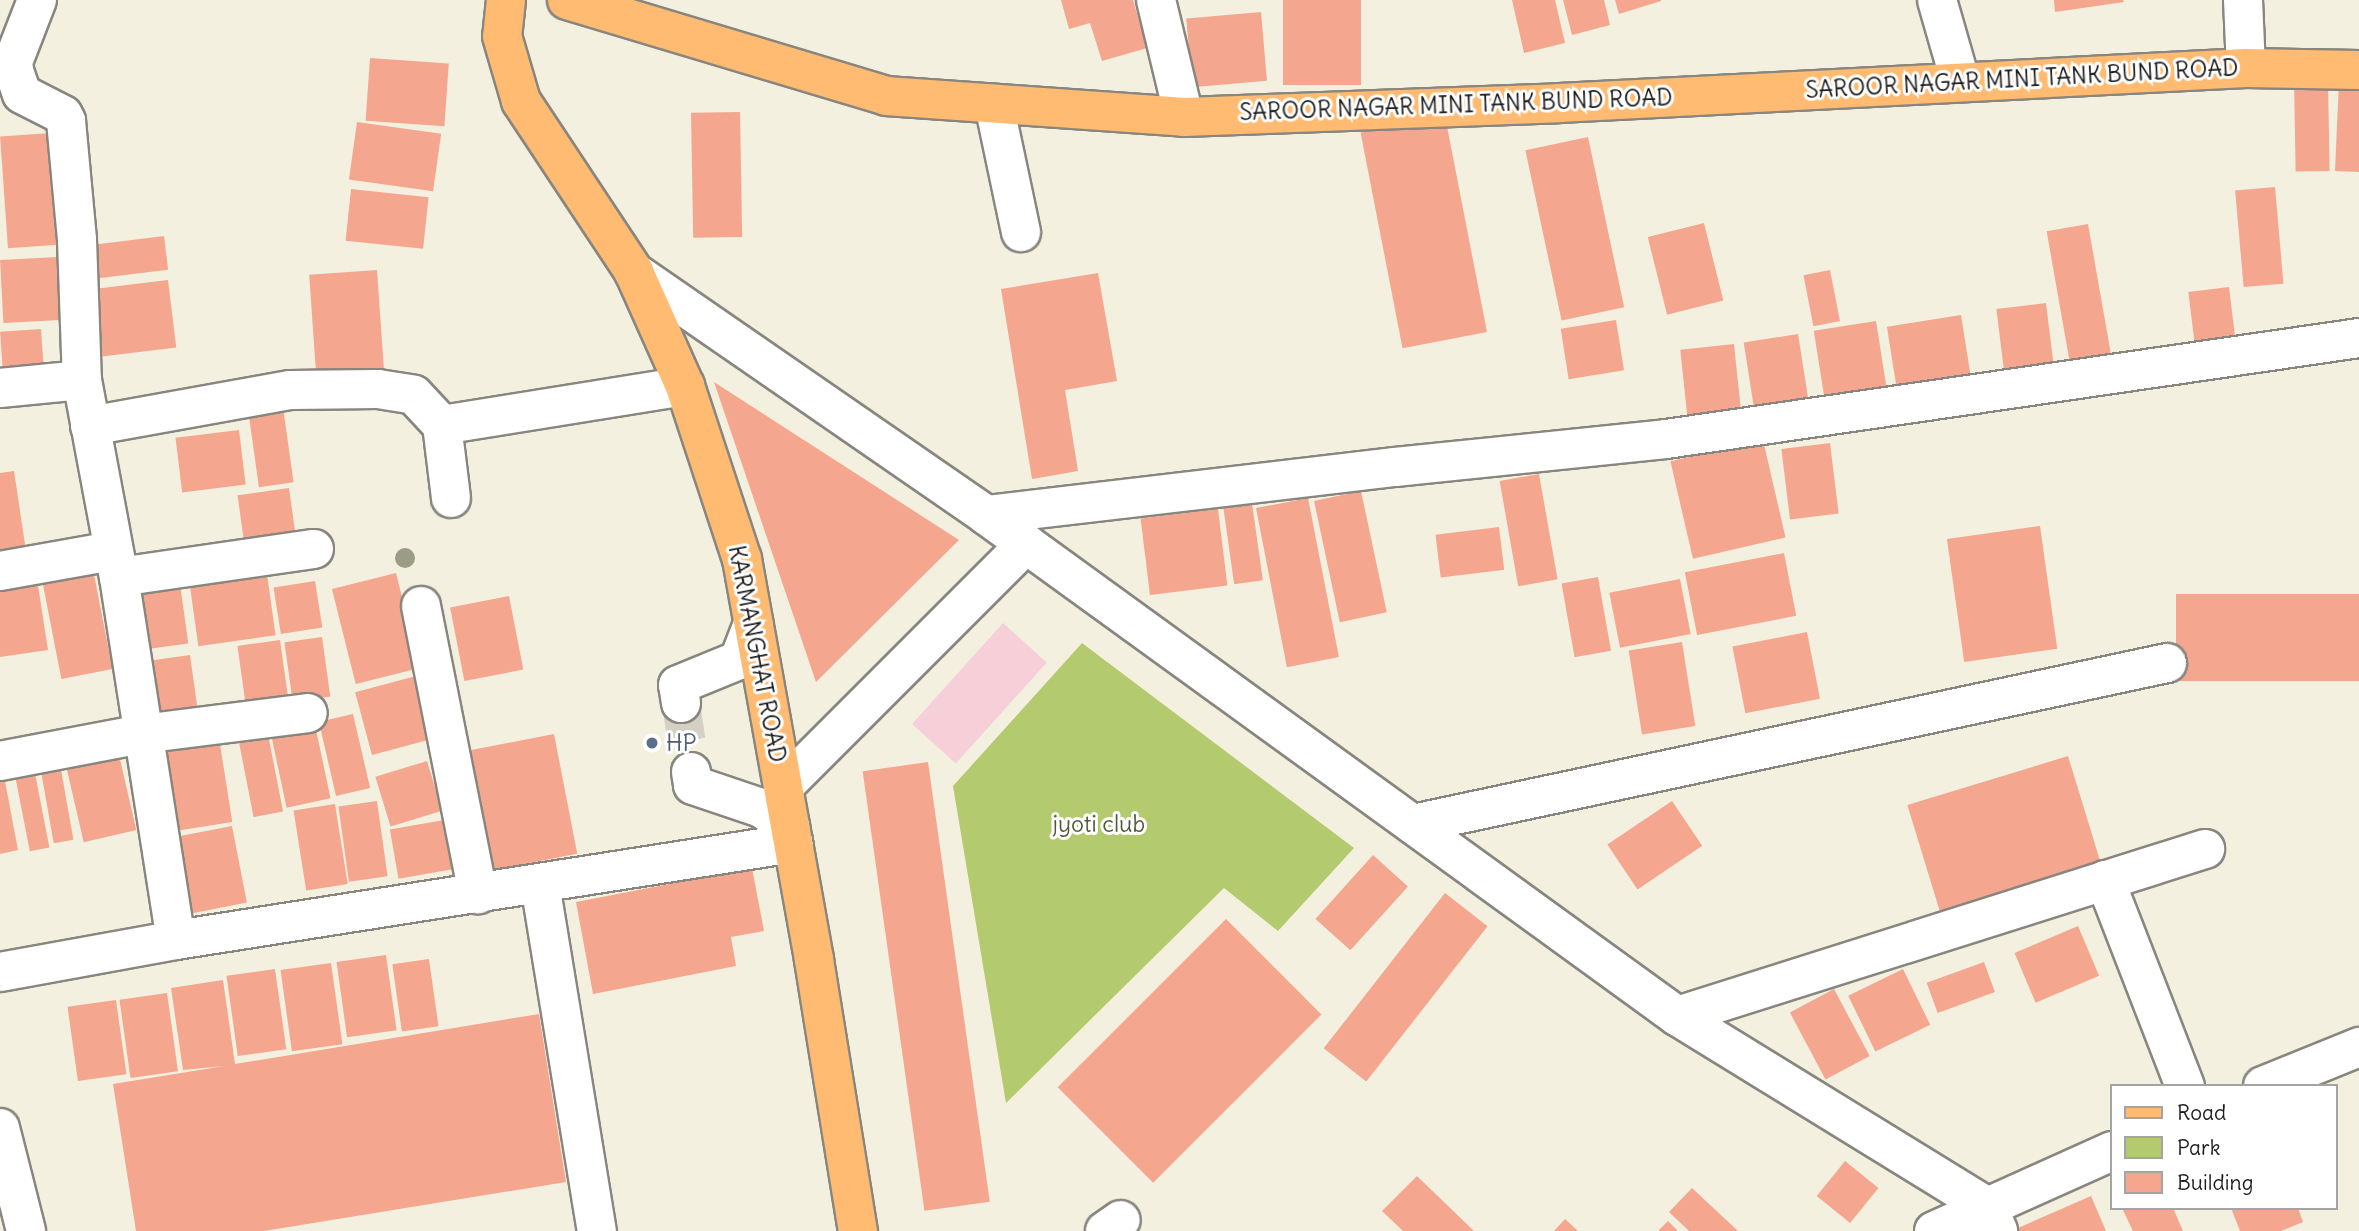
<!DOCTYPE html>
<html>
<head>
<meta charset="utf-8">
<style>
  body { margin:0 }
  #map { position:relative; width:2359px; height:1231px; overflow:hidden; background:#f4f0e0; font-family:Delius,sans-serif }
  div>[style] { position:absolute }
  .built>* { inset:0; background:#f6cfd8; transform-origin:0 0 }
  .green>* { inset:0; background:#b4ca6f }
  .building>* { inset:0; background:#f4a68f; transform-origin:0 0 }
  .minor-tunnel>* { height:38px; margin-top:-19px; transform-origin:0; background:repeating-linear-gradient(90deg,#d4d0c3 0 38px,transparent 0 57px) }
  .roads { filter:drop-shadow(2px 0 #88867e) drop-shadow(-2px 0 #88867e) drop-shadow(0 2px #88867e) drop-shadow(0 -2px #88867e) }
  .minor>* { height:38px; margin:-19px; padding:0 19px; transform-origin:19px; border-radius:19px; background:#fff }
  .major>* { height:38px; margin:-19px; padding:0 19px; transform-origin:19px; border-radius:19px; background:#ffbb71 }
  .trees>* { width:20px; height:20px; margin:-10px; border-radius:50%; background:#9a9d84 }
  .dots>* { width:19px; height:19px; translate:-50% -50%; box-sizing:border-box; border:4px solid #fff; border-radius:50% }
  span { translate:-50% -50%; white-space:nowrap; text-align:center; line-height:1.15; -webkit-text-stroke:6px #fff; paint-order:stroke }
  .street-label { font-size:23px; color:#1c1c1c }
  .service-label { font-size:23px; color:#4e5e75 }
  .left { translate:0 -50%; text-align:left }
  .park-label { font-size:23px; color:#515939 }
  .legend { position:absolute; left:2110px; top:1084px; width:228px; height:126px; box-sizing:border-box; background:#fff; border:2px solid #a4a4a4; margin:0; padding:9px 12px; list-style:none; font-size:21px; color:#1c1c1c }
  .legend li { display:flex; align-items:center; gap:14px; height:35px }
  .legend b { width:35px; border:2px solid #a4a4a4 }
</style>
</head>
<body>
<div id="map">
  <div class="built">
    <div style="left:1003px;top:623px;width:59px;height:136px;rotate:42deg"></div>
  </div>
  <div class="green">
    <div style="clip-path:polygon(1082px 643px,1354px 848px,1278px 931px,1224px 888px,1006px 1103px,953px 786px)"></div>
  </div>
  <div class="building">
    <div style="clip-path:polygon(1061px 0,1133px 0,1147px 48px,1102px 61px,1090px 23px,1069px 29px)"></div>
    <div style="left:1283px;top:0;width:78px;height:85px"></div>
    <div style="clip-path:polygon(1512px 0,1555px 0,1565px 43px,1524px 53px)"></div>
    <div style="clip-path:polygon(1563px 0,1604px 0,1610px 25px,1572px 35px)"></div>
    <div style="clip-path:polygon(1615px 0,1661px 0,1661px 1px,1619px 14px)"></div>
    <div style="clip-path:polygon(2054px 0,2123px 0,2124px 2px,2055px 12px)"></div>
    <div style="left:1261px;top:12px;width:69px;height:75px;rotate:85deg"></div>
    <div style="left:370px;top:58px;width:79px;height:63px;rotate:4deg"></div>
    <div style="left:2328px;top:79px;width:92px;height:34px;rotate:89deg"></div>
    <div style="clip-path:polygon(2339px 80px,2359px 81px,2359px 172px,2335px 171px)"></div>
    <div style="left:740px;top:112px;width:125px;height:49px;rotate:89deg"></div>
    <div style="left:1445px;top:116px;width:220px;height:86px;rotate:79deg"></div>
    <div style="left:357px;top:122px;width:85px;height:58px;rotate:8deg"></div>
    <div style="left:51px;top:133px;width:112px;height:51px;rotate:86deg"></div>
    <div style="left:1588px;top:137px;width:174px;height:64px;rotate:78deg"></div>
    <div style="left:2275px;top:187px;width:97px;height:40px;rotate:85deg"></div>
    <div style="left:351px;top:189px;width:78px;height:52px;rotate:6deg"></div>
    <div style="left:1704px;top:223px;width:80px;height:58px;rotate:76deg"></div>
    <div style="left:2088px;top:224px;width:134px;height:42px;rotate:80deg"></div>
    <div style="left:164px;top:236px;width:34px;height:79px;rotate:83deg"></div>
    <div style="left:57px;top:257px;width:63px;height:57px;rotate:87deg"></div>
    <div style="left:377px;top:270px;width:105px;height:68px;rotate:86deg"></div>
    <div style="left:1830px;top:270px;width:52px;height:27px;rotate:79deg"></div>
    <div style="clip-path:polygon(1098px 273px,1117px 381px,1065px 390px,1078px 471px,1032px 479px,1001px 289px)"></div>
    <div style="left:168px;top:280px;width:68px;height:81px;rotate:83deg"></div>
    <div style="left:2229px;top:287px;width:52px;height:41px;rotate:83deg"></div>
    <div style="left:2046px;top:303px;width:64px;height:50px;rotate:83deg"></div>
    <div style="left:1961px;top:315px;width:64px;height:75px;rotate:81deg"></div>
    <div style="left:1616px;top:320px;width:51px;height:56px;rotate:81deg"></div>
    <div style="left:1876px;top:321px;width:70px;height:63px;rotate:81deg"></div>
    <div style="left:41px;top:329px;width:47px;height:41px;rotate:86deg"></div>
    <div style="left:1798px;top:334px;width:75px;height:55px;rotate:81deg"></div>
    <div style="left:1734px;top:344px;width:67px;height:54px;rotate:84deg"></div>
    <div style="clip-path:polygon(714px 382px,959px 540px,816px 682px)"></div>
    <div style="left:283px;top:407px;width:76px;height:35px;rotate:82deg"></div>
    <div style="left:239px;top:430px;width:55px;height:64px;rotate:83deg"></div>
    <div style="left:1763px;top:440px;width:100px;height:95px;rotate:77deg"></div>
    <div style="left:1830px;top:443px;width:71px;height:49px;rotate:83deg"></div>
    <div style="clip-path:polygon(14px 471px,26px 551px,0 555px,0 473px)"></div>
    <div style="left:1539px;top:474px;width:107px;height:40px;rotate:80deg"></div>
    <div style="left:289px;top:488px;width:49px;height:52px;rotate:82deg"></div>
    <div style="left:1361px;top:491px;width:124px;height:48px;rotate:78deg"></div>
    <div style="left:1308px;top:498px;width:162px;height:53px;rotate:79deg"></div>
    <div style="left:1252px;top:503px;width:78px;height:29px;rotate:82deg"></div>
    <div style="left:1218px;top:509px;width:77px;height:78px;rotate:83deg"></div>
    <div style="left:2040px;top:526px;width:124px;height:94px;rotate:82deg"></div>
    <div style="left:1499px;top:527px;width:43px;height:64px;rotate:83deg"></div>
    <div style="left:1784px;top:553px;width:64px;height:101px;rotate:79deg"></div>
    <div style="left:92px;top:564px;width:107px;height:52px;rotate:79deg"></div>
    <div style="left:266px;top:567px;width:69px;height:78px;rotate:82deg"></div>
    <div style="left:396px;top:573px;width:98px;height:66px;rotate:76deg"></div>
    <div style="left:1598px;top:577px;width:75px;height:37px;rotate:80deg"></div>
    <div style="clip-path:polygon(37px 579px,48px 650px,0 657px,0 585px)"></div>
    <div style="left:1680px;top:579px;width:56px;height:72px;rotate:79deg"></div>
    <div style="left:315px;top:581px;width:47px;height:42px;rotate:81deg"></div>
    <div style="left:180px;top:584px;width:60px;height:39px;rotate:82deg"></div>
    <div style="left:2359px;top:594px;width:87px;height:183px;rotate:90deg"></div>
    <div style="left:509px;top:596px;width:75px;height:60px;rotate:79deg"></div>
    <div style="left:1807px;top:632px;width:68px;height:76px;rotate:79deg"></div>
    <div style="left:322px;top:637px;width:60px;height:38px;rotate:82deg"></div>
    <div style="left:280px;top:640px;width:64px;height:43px;rotate:82deg"></div>
    <div style="left:1682px;top:642px;width:85px;height:54px;rotate:81deg"></div>
    <div style="left:190px;top:655px;width:65px;height:43px;rotate:82deg"></div>
    <div style="left:416px;top:676px;width:65px;height:63px;rotate:75deg"></div>
    <div style="left:353px;top:714px;width:76px;height:35px;rotate:77deg"></div>
    <div style="left:315px;top:725px;width:75px;height:45px;rotate:78deg"></div>
    <div style="left:267px;top:729px;width:84px;height:30px;rotate:79deg"></div>
    <div style="left:554px;top:734px;width:122px;height:91px;rotate:79deg"></div>
    <div style="left:219px;top:738px;width:85px;height:56px;rotate:81deg"></div>
    <div style="left:119px;top:755px;width:77px;height:54px;rotate:77deg"></div>
    <div style="left:2068px;top:756px;width:118px;height:168px;rotate:73deg"></div>
    <div style="left:59px;top:758px;width:83px;height:20px;rotate:80deg"></div>
    <div style="left:427px;top:761px;width:52px;height:54px;rotate:73deg"></div>
    <div style="left:928px;top:762px;width:444px;height:66px;rotate:82deg"></div>
    <div style="left:33px;top:763px;width:86px;height:20px;rotate:79deg"></div>
    <div style="clip-path:polygon(4px 776px,18px 850px,0 854px,0 777px)"></div>
    <div style="left:377px;top:801px;width:76px;height:39px;rotate:82deg"></div>
    <div style="left:1672px;top:801px;width:54px;height:78px;rotate:56deg"></div>
    <div style="left:335px;top:804px;width:81px;height:42px;rotate:81deg"></div>
    <div style="left:444px;top:820px;width:50px;height:55px;rotate:80deg"></div>
    <div style="left:232px;top:826px;width:78px;height:58px;rotate:79deg"></div>
    <div style="left:1373px;top:855px;width:47px;height:86px;rotate:42deg"></div>
    <div style="clip-path:polygon(752px 868px,764px 931px,731px 937px,736px 966px,593px 994px,576px 902px)"></div>
    <div style="left:1445px;top:893px;width:54px;height:197px;rotate:38deg"></div>
    <div style="left:1226px;top:919px;width:135px;height:238px;rotate:45deg"></div>
    <div style="left:2078px;top:926px;width:54px;height:69px;rotate:67deg"></div>
    <div style="left:386px;top:955px;width:76px;height:50px;rotate:82deg"></div>
    <div style="left:429px;top:959px;width:68px;height:37px;rotate:82deg"></div>
    <div style="left:1984px;top:962px;width:32px;height:61px;rotate:70deg"></div>
    <div style="left:331px;top:963px;width:82px;height:51px;rotate:82deg"></div>
    <div style="left:275px;top:969px;width:81px;height:49px;rotate:82deg"></div>
    <div style="left:1903px;top:969px;width:62px;height:61px;rotate:64deg"></div>
    <div style="clip-path:polygon(223px 980px,235px 1064px,539px 1014px,566px 1182px,264px 1231px,136px 1231px,113px 1084px,224px 1066px,183px 1070px,171px 988px)"></div>
    <div style="left:1834px;top:989px;width:76px;height:50px;rotate:62deg"></div>
    <div style="left:167px;top:993px;width:79px;height:48px;rotate:82deg"></div>
    <div style="left:116px;top:1000px;width:75px;height:49px;rotate:82deg"></div>
    <div style="left:1845px;top:1161px;width:43px;height:45px;rotate:39deg"></div>
    <div style="clip-path:polygon(1417px 1176px,1474px 1231px,1403px 1231px,1382px 1211px)"></div>
    <div style="clip-path:polygon(1692px 1188px,1738px 1231px,1689px 1231px,1669px 1212px)"></div>
    <div style="clip-path:polygon(2091px 1196px,2106px 1231px,2019px 1231px,2018px 1228px)"></div>
    <div style="clip-path:polygon(2122px 1208px,2173px 1208px,2183px 1231px,2133px 1231px)"></div>
    <div style="clip-path:polygon(2231px 1208px,2298px 1208px,2303px 1222px,2281px 1231px,2240px 1231px)"></div>
    <div style="clip-path:polygon(1565px 1219px,1578px 1231px,1554px 1231px)"></div>
    <div style="clip-path:polygon(1668px 1221px,1678px 1231px,1658px 1231px)"></div>
  </div>
  <div class="minor-tunnel">
    <div style="left:681px;top:703px;width:70px;rotate:81.8deg"></div>
  </div>
  <div class="roads">
    <div class="minor">
      <div style="left:37px;top:0;width:66px;rotate:111.2deg"></div>
      <div style="left:13px;top:62px;width:9px;rotate:84deg"></div>
      <div style="left:14px;top:71px;width:24px;rotate:71deg"></div>
      <div style="left:22px;top:94px;width:46px;rotate:27.1deg"></div>
      <div style="left:63px;top:115px;width:7px;rotate:63deg"></div>
      <div style="left:66px;top:121px;width:120px;rotate:84.7deg"></div>
      <div style="left:77px;top:240px;width:140px;rotate:88deg"></div>
      <div style="left:82px;top:380px;width:200px;rotate:79.4deg"></div>
      <div style="left:119px;top:577px;width:367px;rotate:81.1deg"></div>
      <div style="left:1156px;top:0;width:120px;rotate:76.5deg"></div>
      <div style="left:1937px;top:0;width:83px;rotate:74deg"></div>
      <div style="left:2243px;top:0;width:68px;rotate:87.5deg"></div>
      <div style="left:994px;top:104px;width:131px;rotate:78.1deg"></div>
      <div style="left:634px;top:272px;width:428px;rotate:34.6deg"></div>
      <div style="left:986px;top:515px;width:854px;rotate:35.94deg"></div>
      <div style="left:1677px;top:1016px;width:365px;rotate:31.6deg"></div>
      <div style="left:1988px;top:1207px;width:26px;rotate:67deg"></div>
      <div style="left:0;top:388px;width:82px;rotate:-5.6deg"></div>
      <div style="left:90px;top:426px;width:203px;rotate:-10.2deg"></div>
      <div style="left:290px;top:390px;width:88px;rotate:-0.7deg"></div>
      <div style="left:378px;top:389px;width:36px;rotate:9deg"></div>
      <div style="left:414px;top:395px;width:41px;rotate:47deg"></div>
      <div style="left:451px;top:498px;width:74px;rotate:-97deg"></div>
      <div style="left:442px;top:425px;width:246px;rotate:-9.1deg"></div>
      <div style="left:986px;top:515px;width:412px;rotate:-6.7deg"></div>
      <div style="left:1395px;top:467px;width:272px;rotate:-5.9deg"></div>
      <div style="left:1666px;top:439px;width:700px;rotate:-8.29deg"></div>
      <div style="left:0;top:571px;width:114px;rotate:-10.1deg"></div>
      <div style="left:119px;top:577px;width:197px;rotate:-8.2deg"></div>
      <div style="left:421px;top:606px;width:294px;rotate:78.8deg"></div>
      <div style="left:681px;top:703px;width:18px;rotate:-99deg"></div>
      <div style="left:678px;top:685px;width:66px;rotate:-22.3deg"></div>
      <div style="left:739px;top:660px;width:40px;rotate:-69deg"></div>
      <div style="left:0;top:761px;width:145px;rotate:-10.8deg"></div>
      <div style="left:142px;top:734px;width:167px;rotate:-7.2deg"></div>
      <div style="left:691px;top:772px;width:13px;rotate:81deg"></div>
      <div style="left:693px;top:785px;width:72px;rotate:18.7deg"></div>
      <div style="left:761px;top:808px;width:35px;rotate:33deg"></div>
      <div style="left:783px;top:787px;width:344px;rotate:-45deg"></div>
      <div style="left:1413px;top:824px;width:771px;rotate:-12.05deg"></div>
      <div style="left:2105px;top:880px;width:221px;rotate:68.8deg"></div>
      <div style="left:540px;top:884px;width:352px;rotate:80.7deg"></div>
      <div style="left:0;top:972px;width:179px;rotate:-10.3deg"></div>
      <div style="left:176px;top:940px;width:625px;rotate:-8.93deg"></div>
      <div style="left:1677px;top:1016px;width:554px;rotate:-17.55deg"></div>
      <div style="left:2263px;top:1086px;width:104px;rotate:-22.1deg"></div>
      <div style="left:0;top:1128px;width:106px;rotate:75.8deg"></div>
      <div style="left:1105px;top:1231px;width:19px;rotate:-35deg"></div>
      <div style="left:1934px;top:1231px;width:195px;rotate:-24.2deg"></div>
    </div>
    <div class="major">
      <div style="left:506px;top:0;width:36px;rotate:96deg"></div>
      <div style="left:502px;top:36px;width:68px;rotate:73.7deg"></div>
      <div style="left:521px;top:101px;width:205px;rotate:56.5deg"></div>
      <div style="left:634px;top:272px;width:125px;rotate:65.9deg"></div>
      <div style="left:685px;top:386px;width:182px;rotate:71.8deg"></div>
      <div style="left:742px;top:559px;width:407px;rotate:79.8deg"></div>
      <div style="left:814px;top:960px;width:275px;rotate:80.8deg"></div>
      <div style="left:567px;top:0;width:333px;rotate:16.7deg"></div>
      <div style="left:886px;top:96px;width:299px;rotate:4deg"></div>
      <div style="left:1184px;top:117px;width:375px;rotate:-2.1deg"></div>
      <div style="left:1559px;top:103px;width:688px;rotate:-2.92deg"></div>
      <div style="left:2246px;top:68px;width:113px;rotate:1deg"></div>
    </div>
  </div>
  <div class="trees">
    <div style="left:405px;top:558px"></div>
  </div>
  <div class="dots">
    <div style="left:652px;top:743px;background:#5c6f8a"></div>
  </div>
  <div class="street-label">
    <span style="left:2022px;top:79px;rotate:-3deg">SAROOR NAGAR MINI TANK BUND ROAD</span>
    <span style="left:1456px;top:105px;rotate:-2deg">SAROOR NAGAR MINI TANK BUND ROAD</span>
    <span style="left:757px;top:654px;rotate:79deg">KARMANGHAT ROAD</span>
  </div>
  <div class="service-label">
    <span class="left" style="left:666px;top:743px">HP</span>
  </div>
  <div class="park-label">
    <span style="left:1099px;top:824px">jyoti club</span>
  </div>
  <ul class="legend">
  <li><b style="height:9px;background:#ffbb71"></b>Road</li>
  <li><b style="height:19px;background:#b4ca6f"></b>Park</li>
  <li><b style="height:19px;background:#f4a68f"></b>Building</li>
  </ul>
</div>
</body>
</html>
